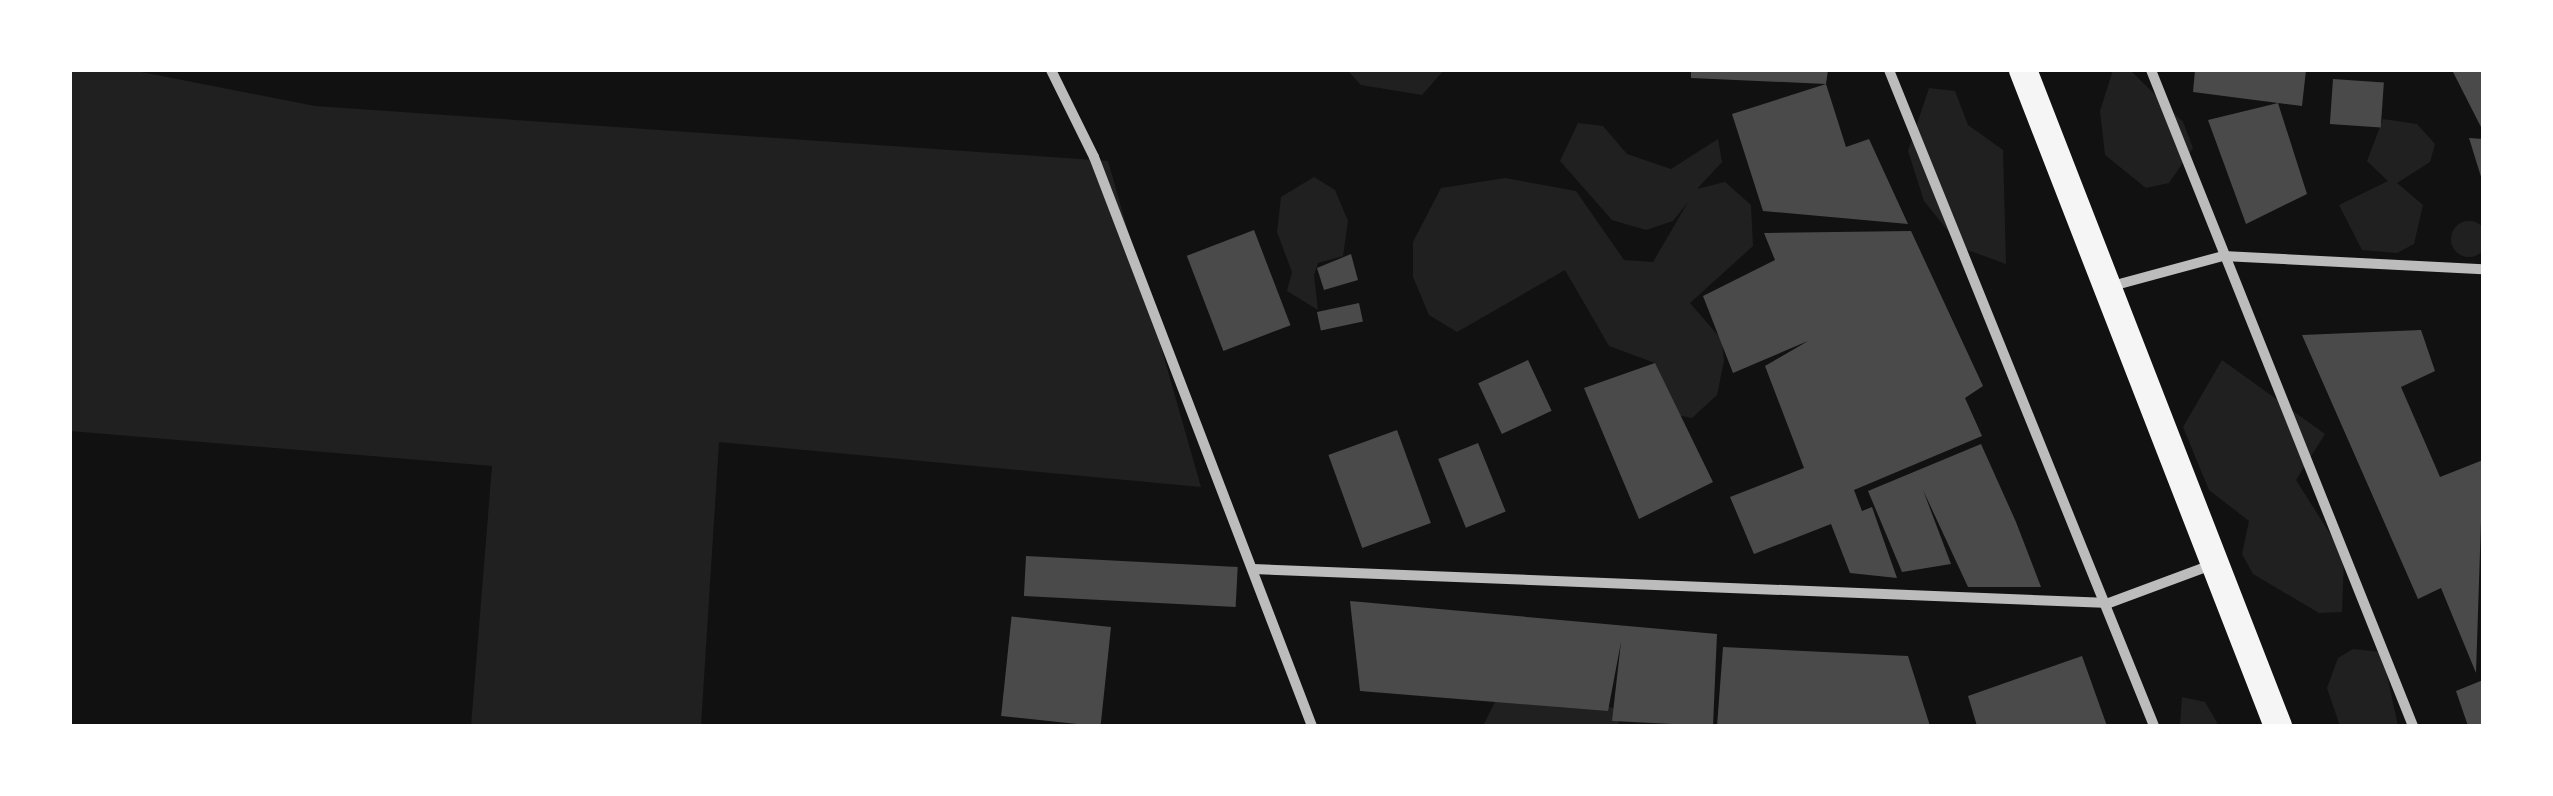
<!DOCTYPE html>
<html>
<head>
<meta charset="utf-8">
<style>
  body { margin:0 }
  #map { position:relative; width:2553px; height:796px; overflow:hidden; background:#111; font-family:Mulish,sans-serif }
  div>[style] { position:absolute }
  .green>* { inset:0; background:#202020 }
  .round { border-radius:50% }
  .building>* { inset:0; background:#4a4a4a; transform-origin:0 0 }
  .minor>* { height:10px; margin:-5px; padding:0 5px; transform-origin:5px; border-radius:5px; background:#bcbcbc }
  .trunk>* { height:28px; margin:-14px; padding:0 14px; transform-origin:14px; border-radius:14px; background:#f5f5f5 }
  span { translate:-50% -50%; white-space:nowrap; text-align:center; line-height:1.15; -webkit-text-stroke:10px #fff; paint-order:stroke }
  .frame { position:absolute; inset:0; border:72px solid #fff; pointer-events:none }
</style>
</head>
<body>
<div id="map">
  <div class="green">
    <div style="clip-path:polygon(70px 70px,131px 70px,315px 106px,1108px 161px,1201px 487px,719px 442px,701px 726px,471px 726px,492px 466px,70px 431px)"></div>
    <div style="clip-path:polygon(1347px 70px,1444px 70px,1422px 95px,1361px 85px)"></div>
    <div style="clip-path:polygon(2113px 70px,2132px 72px,2183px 122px,2193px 148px,2169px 183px,2146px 188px,2105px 155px,2100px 111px)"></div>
    <div style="clip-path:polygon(1929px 88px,1955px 91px,1968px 125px,2003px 150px,2006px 264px,1962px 248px,1924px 201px,1908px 151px)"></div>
    <div style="clip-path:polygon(2383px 119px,2417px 124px,2435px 144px,2430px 162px,2397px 183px,2423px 205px,2414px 244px,2397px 253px,2362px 250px,2339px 205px,2388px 181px,2367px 161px)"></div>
    <div style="clip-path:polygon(1578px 123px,1603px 126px,1627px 154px,1671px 169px,1718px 139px,1722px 162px,1697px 189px,1725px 182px,1751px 205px,1753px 246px,1690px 303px,1722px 340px,1724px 361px,1717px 395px,1692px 418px,1646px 409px,1655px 363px,1609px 346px,1565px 270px,1457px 332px,1429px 315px,1413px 277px,1413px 242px,1441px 188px,1505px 178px,1576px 191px,1624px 260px,1653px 262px,1688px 202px,1673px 221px,1646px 230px,1612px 220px,1560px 161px)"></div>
    <div style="clip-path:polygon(1314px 177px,1335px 190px,1348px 221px,1343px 256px,1318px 263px,1314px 275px,1318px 310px,1287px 291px,1292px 272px,1277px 232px,1281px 197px)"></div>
    <div class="round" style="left:2451px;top:221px;width:36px;height:36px"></div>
    <div style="clip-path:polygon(2222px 360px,2325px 434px,2296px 480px,2344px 556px,2342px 612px,2319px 613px,2253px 574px,2242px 554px,2249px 521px,2209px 490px,2183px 427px)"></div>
    <div style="clip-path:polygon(2353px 649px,2382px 652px,2398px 726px,2340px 726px,2327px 688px,2338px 658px)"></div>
    <div style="clip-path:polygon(2182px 697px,2205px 702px,2219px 726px,2180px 726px)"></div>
    <div style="clip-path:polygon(1495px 702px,1593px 702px,1613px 708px,1620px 726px,1483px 726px)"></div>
  </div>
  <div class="building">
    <div style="clip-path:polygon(1691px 70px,1828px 70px,1826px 84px,1691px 78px)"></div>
    <div style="clip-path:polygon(2195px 70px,2306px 70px,2302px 106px,2278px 103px,2307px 194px,2246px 224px,2208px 120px,2278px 103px,2193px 92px)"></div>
    <div style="clip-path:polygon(2452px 70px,2483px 70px,2483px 131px)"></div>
    <div style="left:2333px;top:79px;width:51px;height:45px;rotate:4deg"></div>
    <div style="clip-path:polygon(1826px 84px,1846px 147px,1869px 139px,1908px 224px,1763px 211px,1732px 114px)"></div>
    <div style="clip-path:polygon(2469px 138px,2483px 139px,2483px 180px,2482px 180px)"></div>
    <div style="left:1254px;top:230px;width:102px;height:72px;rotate:69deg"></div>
    <div style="clip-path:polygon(1911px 231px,1983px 386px,1965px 398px,1982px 436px,1854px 490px,1862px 511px,1872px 507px,1897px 578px,1850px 573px,1831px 524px,1754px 554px,1730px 497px,1804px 468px,1765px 366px,1808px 341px,1733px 373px,1703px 296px,1775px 260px,1764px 233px)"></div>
    <div style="clip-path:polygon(1351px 254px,1358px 280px,1324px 290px,1317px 268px)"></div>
    <div style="left:1359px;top:303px;width:19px;height:43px;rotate:78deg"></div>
    <div style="clip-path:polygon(2421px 330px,2435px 371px,2401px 387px,2440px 477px,2483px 460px,2476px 673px,2441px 588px,2418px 599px,2302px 335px)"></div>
    <div style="left:1528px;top:360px;width:56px;height:55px;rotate:65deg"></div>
    <div style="clip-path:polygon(1655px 363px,1713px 482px,1639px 519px,1584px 388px)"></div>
    <div style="left:1397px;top:430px;width:99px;height:73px;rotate:70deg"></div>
    <div style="left:1478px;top:443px;width:74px;height:43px;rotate:68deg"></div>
    <div style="clip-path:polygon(1981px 444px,2016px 522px,2041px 587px,1968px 587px,1923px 490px,1951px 564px,1902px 572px,1868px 491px)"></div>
    <div style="left:1026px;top:556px;width:212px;height:40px;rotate:3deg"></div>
    <div style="clip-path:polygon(1350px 601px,1717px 634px,1713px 726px,1612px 721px,1621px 642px,1608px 711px,1360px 691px)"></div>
    <div style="left:1111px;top:627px;width:100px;height:100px;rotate:96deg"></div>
    <div style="clip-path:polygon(1723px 647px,1908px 656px,1930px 726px,1717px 726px)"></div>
    <div style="clip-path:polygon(2082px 656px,2107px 726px,1977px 726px,1968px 696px)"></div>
    <div style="clip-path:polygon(2483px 680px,2483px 726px,2468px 726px,2456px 691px)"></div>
  </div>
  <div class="minor">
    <div style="left:1051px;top:70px;width:97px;rotate:63.7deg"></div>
    <div style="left:1094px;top:157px;width:609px;rotate:69.04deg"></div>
    <div style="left:1889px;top:70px;width:708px;rotate:68deg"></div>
    <div style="left:2151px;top:70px;width:706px;rotate:68.23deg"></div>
    <div style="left:2112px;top:286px;width:115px;rotate:-15.1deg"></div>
    <div style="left:2223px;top:256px;width:260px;rotate:2.9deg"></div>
    <div style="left:1253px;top:569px;width:857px;rotate:2.27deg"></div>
    <div style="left:2109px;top:603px;width:112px;rotate:-20.4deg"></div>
  </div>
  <div class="trunk">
    <div style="left:2023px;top:70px;width:704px;rotate:68.76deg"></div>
  </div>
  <div class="frame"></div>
</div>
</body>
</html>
